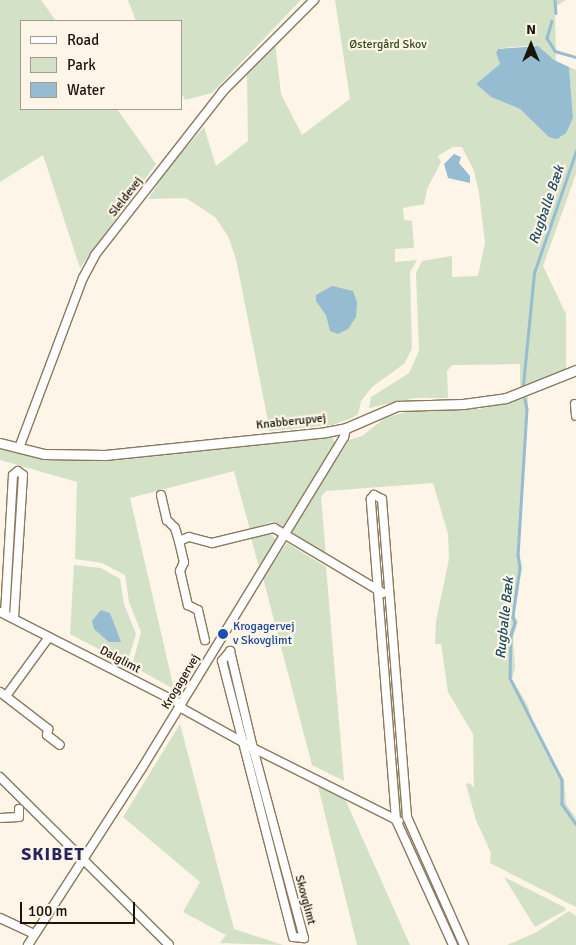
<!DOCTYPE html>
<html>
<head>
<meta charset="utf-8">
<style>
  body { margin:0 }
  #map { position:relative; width:576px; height:945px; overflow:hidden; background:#fdf5e8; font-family:Signika,sans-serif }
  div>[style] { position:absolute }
  .green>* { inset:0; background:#d3e1c6 }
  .water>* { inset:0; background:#95bcd1 }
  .stream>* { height:2.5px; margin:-1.25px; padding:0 1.25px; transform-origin:1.25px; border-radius:1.25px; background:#95bcd1 }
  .roads { filter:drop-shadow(1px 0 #8b795d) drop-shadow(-1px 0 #8b795d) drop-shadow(0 1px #8b795d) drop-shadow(0 -1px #8b795d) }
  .minor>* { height:8px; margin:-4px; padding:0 4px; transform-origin:4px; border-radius:4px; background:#fff }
  .tertiary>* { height:9px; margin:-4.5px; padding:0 4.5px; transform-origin:4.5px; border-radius:4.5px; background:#fff }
  .dots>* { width:14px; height:14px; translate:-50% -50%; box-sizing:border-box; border:2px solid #fdf5e8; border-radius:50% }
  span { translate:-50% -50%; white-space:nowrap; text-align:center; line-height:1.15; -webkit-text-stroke:4.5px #fdf5e8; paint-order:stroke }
  .park-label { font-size:12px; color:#324916 }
  .street-label { font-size:12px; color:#1b1409 }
  .transit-label { font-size:12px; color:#164399 }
  .left { translate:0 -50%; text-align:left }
  .water-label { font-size:14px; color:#174960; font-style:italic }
  .district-label { font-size:18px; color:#26235d; font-weight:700; letter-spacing:1px }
  .legend { position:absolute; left:20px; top:20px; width:162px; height:90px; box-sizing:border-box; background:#fdf5e8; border:1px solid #a39b8f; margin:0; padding:6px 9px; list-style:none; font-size:15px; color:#1b1409 }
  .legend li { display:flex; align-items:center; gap:10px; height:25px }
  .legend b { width:25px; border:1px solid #a39b8f }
  .north { position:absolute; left:506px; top:20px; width:50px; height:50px; -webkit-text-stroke:4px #fdf5e8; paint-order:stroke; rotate:0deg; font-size:14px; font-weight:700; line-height:20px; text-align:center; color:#1b1409 }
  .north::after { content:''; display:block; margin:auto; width:18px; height:22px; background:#1b1409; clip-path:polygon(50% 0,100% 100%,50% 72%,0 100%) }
  .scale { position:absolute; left:20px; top:902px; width:115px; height:22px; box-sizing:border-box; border:2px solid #1b1409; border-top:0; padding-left:6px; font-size:15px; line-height:18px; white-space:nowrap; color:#1b1409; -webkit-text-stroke:4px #fdf5e8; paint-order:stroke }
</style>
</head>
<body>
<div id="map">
  <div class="green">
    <div style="clip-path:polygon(0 0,41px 0,56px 21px,21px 21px,21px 109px,117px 109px,156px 164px,80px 268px,43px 155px,0 182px)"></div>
    <div style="clip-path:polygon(128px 0,301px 0,212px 93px,185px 100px,181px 92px,181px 21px,136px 21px)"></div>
    <div style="clip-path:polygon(335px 0,566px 0,555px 7px,556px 62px,535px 45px,501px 48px,496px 50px,500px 64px,476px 84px,491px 97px,520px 109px,550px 137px,561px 137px,573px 118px,569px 67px,576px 70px,576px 174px,543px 266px,566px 314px,566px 369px,520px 387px,520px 364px,452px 365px,447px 371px,448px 398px,414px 398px,369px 408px,371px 397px,409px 373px,419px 351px,416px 273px,422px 261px,452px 256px,452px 277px,478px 276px,485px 243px,479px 193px,474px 171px,462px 147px,453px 147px,438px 156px,441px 162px,427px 189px,424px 204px,403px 208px,404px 220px,412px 221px,414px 248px,395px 249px,395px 262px,417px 260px,410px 272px,412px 348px,405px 363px,372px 387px,361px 401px,358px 414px,352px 418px,332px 425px,270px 431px,236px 259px,228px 236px,215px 217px,186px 198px,148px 199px,168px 168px,204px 127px,216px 166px,248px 141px,247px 74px,275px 43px,281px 94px,302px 135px,350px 99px)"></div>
    <div style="clip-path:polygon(528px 396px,519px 553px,522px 567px,514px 616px,518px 621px,513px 638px,515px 668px,512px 679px,528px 706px,533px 725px,564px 780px,566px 804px,576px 818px,576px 907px,490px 863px,491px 853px,476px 820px,466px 784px,470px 783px,474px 788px,473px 734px,448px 692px,441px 644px,435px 644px,436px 621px,449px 559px,448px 534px,433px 483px,326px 491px,321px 497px,326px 556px,294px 537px,291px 531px,349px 440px,362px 436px,385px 418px,424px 407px,480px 409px)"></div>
    <div style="clip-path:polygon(333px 438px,335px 443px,283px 527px,271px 522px,250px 530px,234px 471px,130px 498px,174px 689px,132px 666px,141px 632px,129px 602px,125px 575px,102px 563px,75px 559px,77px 482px,0 460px,0 448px,46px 459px,100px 461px)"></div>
    <div style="clip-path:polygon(270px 533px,276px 540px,259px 567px,251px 538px)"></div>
    <div style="clip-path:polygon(287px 543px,326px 567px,344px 781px,312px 765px,263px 578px)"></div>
    <div style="clip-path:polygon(74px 565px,101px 568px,120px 579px,124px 604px,136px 634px,127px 664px,70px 634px)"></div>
    <div style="clip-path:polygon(394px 683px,397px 721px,391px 722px,392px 695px,389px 695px,388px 684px)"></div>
    <div style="clip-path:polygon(180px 724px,234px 929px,283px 945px,220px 943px,226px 935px,183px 912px,200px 882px,123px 817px)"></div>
    <div style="clip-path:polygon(394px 768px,400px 768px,404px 808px,398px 809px,398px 781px,395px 781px)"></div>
    <div style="clip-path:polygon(318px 786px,345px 799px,410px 945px,357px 945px)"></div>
    <div style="clip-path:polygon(504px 877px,564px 907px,566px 910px,535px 927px)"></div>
    <div style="clip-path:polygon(569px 911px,576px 916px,576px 945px,507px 945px,535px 933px)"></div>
  </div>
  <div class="water">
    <div style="clip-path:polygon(538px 46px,554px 60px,569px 67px,573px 118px,566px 133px,557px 139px,549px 137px,520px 109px,491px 97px,476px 84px,500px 64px,496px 52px,498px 49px)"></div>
    <div style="clip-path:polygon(454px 154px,461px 157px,459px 163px,470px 176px,470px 183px,448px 178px,444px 164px)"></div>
    <div style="clip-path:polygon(332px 286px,353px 291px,357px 302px,356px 317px,348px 329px,338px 334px,330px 331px,326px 315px,316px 301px,316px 295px)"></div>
    <div style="clip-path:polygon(101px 610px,110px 613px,121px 642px,109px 642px,94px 629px,92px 621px)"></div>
  </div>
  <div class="stream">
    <div style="left:555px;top:0;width:13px;rotate:86deg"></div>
    <div style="left:552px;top:21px;width:18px;rotate:106deg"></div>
    <div style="left:547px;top:38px;width:15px;rotate:58deg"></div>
    <div style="left:555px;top:51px;width:22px;rotate:16deg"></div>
    <div style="left:523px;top:385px;width:113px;rotate:-84.4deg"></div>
    <div style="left:534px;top:273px;width:129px;rotate:-71deg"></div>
    <div style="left:525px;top:399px;width:10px;rotate:79deg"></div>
    <div style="left:527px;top:409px;width:146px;rotate:93.5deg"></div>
    <div style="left:518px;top:555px;width:13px;rotate:81deg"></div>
    <div style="left:520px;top:568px;width:49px;rotate:98.3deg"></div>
    <div style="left:513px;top:616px;width:7px;rotate:74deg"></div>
    <div style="left:515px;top:623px;width:13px;rotate:108deg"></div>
    <div style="left:511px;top:635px;width:43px;rotate:91.3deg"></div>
    <div style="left:510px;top:678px;width:114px;rotate:63deg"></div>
    <div style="left:562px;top:780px;width:24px;rotate:90deg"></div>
    <div style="left:562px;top:804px;width:24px;rotate:55deg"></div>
  </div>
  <div class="roads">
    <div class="minor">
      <div style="left:575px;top:404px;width:12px;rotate:85deg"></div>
      <div style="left:19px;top:448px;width:182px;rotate:-69.4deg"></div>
      <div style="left:83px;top:278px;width:26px;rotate:-62deg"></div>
      <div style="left:95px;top:255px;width:208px;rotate:-52deg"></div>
      <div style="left:223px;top:91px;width:129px;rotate:-45deg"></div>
      <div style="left:161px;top:495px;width:26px;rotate:77deg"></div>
      <div style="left:167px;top:520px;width:11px;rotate:45deg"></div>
      <div style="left:175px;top:528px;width:14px;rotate:73deg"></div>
      <div style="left:179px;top:541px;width:22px;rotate:77deg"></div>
      <div style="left:184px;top:562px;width:10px;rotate:114deg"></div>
      <div style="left:180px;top:571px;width:35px;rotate:77deg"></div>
      <div style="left:188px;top:605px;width:11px;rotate:27deg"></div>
      <div style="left:198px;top:610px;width:31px;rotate:77deg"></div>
      <div style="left:179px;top:541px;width:11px;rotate:-22deg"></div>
      <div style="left:189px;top:537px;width:24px;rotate:15deg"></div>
      <div style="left:212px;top:543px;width:64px;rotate:-13.6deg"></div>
      <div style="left:274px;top:528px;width:127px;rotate:30.8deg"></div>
      <div style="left:0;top:612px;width:199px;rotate:27deg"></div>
      <div style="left:177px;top:702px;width:9px;rotate:49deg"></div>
      <div style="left:183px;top:709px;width:80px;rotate:29.1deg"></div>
      <div style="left:253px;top:748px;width:163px;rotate:26.6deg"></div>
      <div style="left:5px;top:614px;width:139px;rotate:-86.7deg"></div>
      <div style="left:13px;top:475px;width:6px;rotate:-39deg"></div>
      <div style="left:18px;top:471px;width:6px;rotate:39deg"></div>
      <div style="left:23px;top:475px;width:144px;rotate:93.6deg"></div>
      <div style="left:230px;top:651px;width:100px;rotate:76.7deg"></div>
      <div style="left:253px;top:748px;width:197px;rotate:75deg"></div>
      <div style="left:304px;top:938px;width:11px;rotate:-175deg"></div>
      <div style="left:293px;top:937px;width:285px;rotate:-104.4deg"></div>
      <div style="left:222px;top:661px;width:13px;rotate:-51deg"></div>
      <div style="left:0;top:692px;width:61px;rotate:37.6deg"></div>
      <div style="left:48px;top:729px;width:6px;rotate:99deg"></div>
      <div style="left:47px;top:735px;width:16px;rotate:38deg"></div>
      <div style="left:6px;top:696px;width:73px;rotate:-53.9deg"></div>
      <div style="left:0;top:777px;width:238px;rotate:44.8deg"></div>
      <div style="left:0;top:818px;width:19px;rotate:-3deg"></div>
      <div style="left:19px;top:817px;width:8px;rotate:-90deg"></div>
      <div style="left:0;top:918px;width:38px;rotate:25deg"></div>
      <div style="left:28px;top:945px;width:211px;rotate:-57.2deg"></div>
      <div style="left:142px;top:768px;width:388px;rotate:-58.6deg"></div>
      <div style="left:344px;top:437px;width:9px;rotate:-77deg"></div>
      <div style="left:453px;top:945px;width:137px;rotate:-114.5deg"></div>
      <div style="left:396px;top:820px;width:322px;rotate:-94.5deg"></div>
      <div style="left:371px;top:499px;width:5px;rotate:-53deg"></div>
      <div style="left:374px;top:495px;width:9px;rotate:27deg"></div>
      <div style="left:382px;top:499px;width:319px;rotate:85.5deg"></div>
      <div style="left:407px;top:817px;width:140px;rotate:66deg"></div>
    </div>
    <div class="tertiary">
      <div style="left:0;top:443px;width:45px;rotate:14deg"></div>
      <div style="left:44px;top:454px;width:61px;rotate:0.9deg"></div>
      <div style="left:105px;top:455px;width:222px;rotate:-5.9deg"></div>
      <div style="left:326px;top:432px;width:20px;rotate:-11deg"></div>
      <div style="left:346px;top:428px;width:56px;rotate:-23.3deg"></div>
      <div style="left:397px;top:406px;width:66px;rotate:-1.7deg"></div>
      <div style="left:463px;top:404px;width:43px;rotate:-7.9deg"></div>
      <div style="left:506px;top:398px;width:75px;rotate:-21.8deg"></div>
    </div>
  </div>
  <div class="dots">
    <div style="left:223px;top:634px;background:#1a4fb4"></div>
  </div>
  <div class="park-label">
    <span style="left:388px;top:45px">Østergård Skov</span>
  </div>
  <div class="street-label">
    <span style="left:126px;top:197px;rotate:-52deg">Sleldevej</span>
    <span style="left:291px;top:422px;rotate:-6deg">Knabberupvej</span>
    <span style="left:120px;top:660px;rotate:28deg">Dalglimt</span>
    <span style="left:181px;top:682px;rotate:-59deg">Krogagervej</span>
    <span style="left:305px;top:900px;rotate:75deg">Skovglimt</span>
  </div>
  <div class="transit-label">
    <span class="left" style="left:233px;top:634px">Krogagervej<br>v Skovglimt</span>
  </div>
  <div class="water-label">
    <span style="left:547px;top:205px;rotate:-71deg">Rugballe Bæk</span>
    <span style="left:505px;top:618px;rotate:-84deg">Rugballe Bæk</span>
  </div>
  <div class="district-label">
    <span style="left:53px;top:854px">SKIBET</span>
  </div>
  <ul class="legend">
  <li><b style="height:6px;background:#fff"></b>Road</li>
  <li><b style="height:14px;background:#d3e1c6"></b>Park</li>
  <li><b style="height:14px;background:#95bcd1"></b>Water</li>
  </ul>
  <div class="north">N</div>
  <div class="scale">100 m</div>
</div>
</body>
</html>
